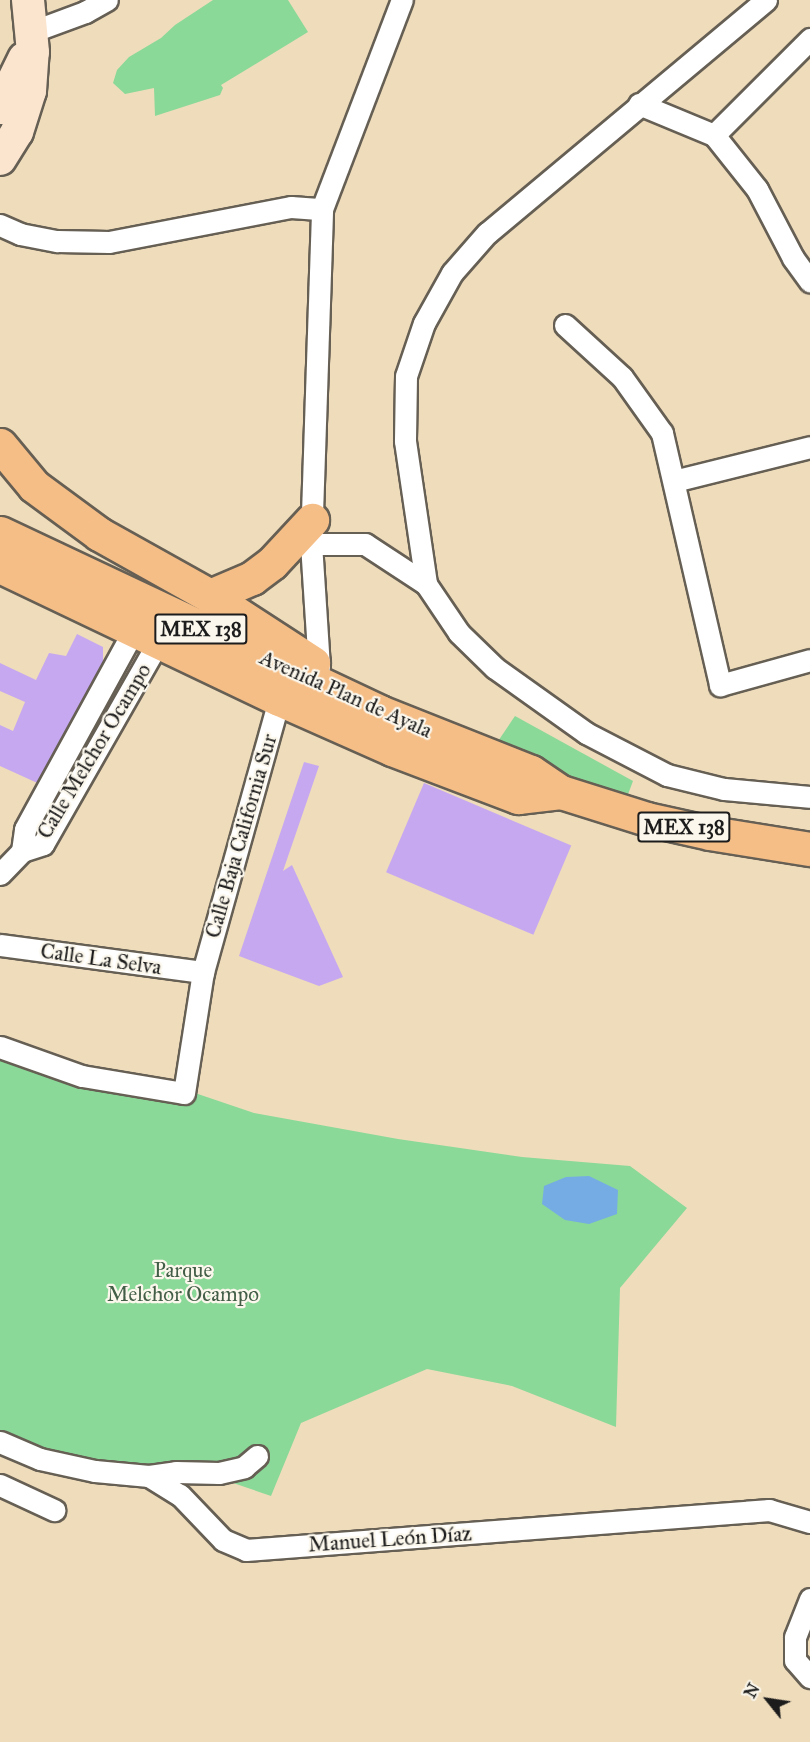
<!DOCTYPE html>
<html>
<head>
<meta charset="utf-8">
<style>
  body { margin:0 }
  #map { position:relative; width:810px; height:1742px; overflow:hidden; background:#efdcbb; font-family:"IM FELL Great Primer",serif }
  div>[style] { position:absolute }
  .green>* { inset:0; background:#8ad998 }
  .water>* { inset:0; background:#75ace4 }
  .building>* { inset:0; background:#c6a8f0; transform-origin:0 0 }
  .roads { filter:drop-shadow(2px 0 #665f54) drop-shadow(-2px 0 #665f54) drop-shadow(0 2px #665f54) drop-shadow(0 -2px #665f54) }
  .street>* { height:21px; margin:-10.5px; padding:0 10.5px; transform-origin:10.5px; border-radius:10.5px; background:#fff }
  .secondary>* { height:32px; margin:-16px; padding:0 16px; transform-origin:16px; border-radius:16px; background:#fbe5cf }
  .primary>* { height:33px; margin:-16.5px; padding:0 16.5px; transform-origin:16.5px; border-radius:16.5px; background:#f6be87 }
  span { translate:-50% -50%; white-space:nowrap; text-align:center; line-height:1.15; -webkit-text-stroke:4.5px #fbf7ec; paint-order:stroke }
  .shield-label span { padding:2px 4px; background:#fbf7ec; border:2px solid; border-radius:4px; -webkit-text-stroke-width:0 }
  .shield-label { font-size:20px; color:#1c1c1c; font-weight:700 }
  .street-label { font-size:21px; color:#1c1c1c }
  .park-label { font-size:21px; color:#425e47 }
  .north { position:absolute; left:738px; top:1670px; width:60px; height:60px; -webkit-text-stroke:4px #fbf7ec; paint-order:stroke; rotate:300deg; font-size:16px; font-weight:700; line-height:24px; text-align:center; color:#1c1c1c }
  .north::after { content:''; display:block; margin:auto; width:21px; height:27px; background:#1c1c1c; clip-path:polygon(50% 0,100% 100%,50% 72%,0 100%) }
</style>
</head>
<body>
<div id="map">
  <div class="green">
    <div style="clip-path:polygon(213px 0,288px 0,308px 32px,221px 85px,223px 88px,220px 95px,155px 116px,154px 88px,125px 94px,113px 83px,117px 70px,129px 57px,161px 38px,175px 25px)"></div>
    <div style="clip-path:polygon(515px 716px,633px 781px,627px 797px,490px 753px)"></div>
    <div style="clip-path:polygon(0 1053px,192px 1092px,254px 1113px,398px 1139px,522px 1157px,630px 1166px,687px 1208px,620px 1288px,616px 1427px,512px 1386px,427px 1369px,301px 1423px,271px 1496px,192px 1469px,112px 1466px,31px 1444px,0 1430px)"></div>
  </div>
  <div class="water">
    <div style="clip-path:polygon(589px 1176px,618px 1190px,617px 1214px,589px 1224px,565px 1220px,542px 1204px,544px 1186px,566px 1177px)"></div>
  </div>
  <div class="building">
    <div style="clip-path:polygon(77px 634px,103px 647px,103px 662px,44px 786px,0 766px,0 725px,13px 731px,25px 702px,0 691px,0 663px,36px 680px,49px 653px,66px 656px)"></div>
    <div style="clip-path:polygon(304px 762px,319px 766px,283px 871px,292px 865px,343px 977px,319px 986px,239px 956px)"></div>
    <div style="left:424px;top:783px;width:160px;height:97px;rotate:23deg"></div>
  </div>
  <div class="roads">
    <div class="street">
      <div style="left:766px;top:0;width:363px;rotate:140.1deg"></div>
      <div style="left:487px;top:233px;width:53px;rotate:131.2deg"></div>
      <div style="left:452px;top:273px;width:57px;rotate:119.2deg"></div>
      <div style="left:424px;top:323px;width:56px;rotate:108.8deg"></div>
      <div style="left:406px;top:376px;width:65px;rotate:90.9deg"></div>
      <div style="left:405px;top:441px;width:145px;rotate:81.6deg"></div>
      <div style="left:426px;top:584px;width:59px;rotate:56deg"></div>
      <div style="left:459px;top:633px;width:50px;rotate:44.2deg"></div>
      <div style="left:495px;top:668px;width:112px;rotate:35.5deg"></div>
      <div style="left:586px;top:733px;width:91px;rotate:27.4deg"></div>
      <div style="left:667px;top:775px;width:59px;rotate:13.8deg"></div>
      <div style="left:724px;top:789px;width:86px;rotate:5.3deg"></div>
      <div style="left:31px;top:32px;width:58px;rotate:-20.3deg"></div>
      <div style="left:85px;top:12px;width:25px;rotate:-29deg"></div>
      <div style="left:639px;top:104px;width:81px;rotate:22.5deg"></div>
      <div style="left:714px;top:135px;width:69px;rotate:51.5deg"></div>
      <div style="left:757px;top:189px;width:78px;rotate:62.4deg"></div>
      <div style="left:793px;top:258px;width:29px;rotate:54deg"></div>
      <div style="left:714px;top:135px;width:136px;rotate:-45deg"></div>
      <div style="left:0;top:225px;width:22px;rotate:24deg"></div>
      <div style="left:20px;top:234px;width:38px;rotate:11deg"></div>
      <div style="left:57px;top:241px;width:52px;rotate:1.1deg"></div>
      <div style="left:109px;top:242px;width:185px;rotate:-10.9deg"></div>
      <div style="left:291px;top:207px;width:31px;rotate:4deg"></div>
      <div style="left:565px;top:325px;width:77px;rotate:42.4deg"></div>
      <div style="left:622px;top:377px;width:69px;rotate:54.5deg"></div>
      <div style="left:662px;top:433px;width:259px;rotate:77deg"></div>
      <div style="left:720px;top:685px;width:93px;rotate:-15.5deg"></div>
      <div style="left:674px;top:481px;width:140px;rotate:-14deg"></div>
      <div style="left:311px;top:544px;width:54px"></div>
      <div style="left:365px;top:544px;width:73px;rotate:33.3deg"></div>
      <div style="left:319px;top:667px;width:123px;rotate:-93.7deg"></div>
      <div style="left:311px;top:544px;width:335px;rotate:-88.1deg"></div>
      <div style="left:322px;top:209px;width:224px;rotate:-69.1deg"></div>
      <div style="left:22px;top:851px;width:22px;rotate:-82deg"></div>
      <div style="left:25px;top:829px;width:227px;rotate:-61.3deg"></div>
      <div style="left:0;top:874px;width:32px;rotate:-46deg"></div>
      <div style="left:22px;top:851px;width:22px;rotate:-18deg"></div>
      <div style="left:43px;top:844px;width:232px;rotate:-60.3deg"></div>
      <div style="left:0;top:945px;width:205px;rotate:7.6deg"></div>
      <div style="left:0;top:1047px;width:87px;rotate:19.5deg"></div>
      <div style="left:82px;top:1076px;width:103px;rotate:9.5deg"></div>
      <div style="left:184px;top:1093px;width:122px;rotate:-81.1deg"></div>
      <div style="left:203px;top:972px;width:283px;rotate:-74.4deg"></div>
      <div style="left:0;top:1442px;width:43px;rotate:23deg"></div>
      <div style="left:40px;top:1459px;width:56px;rotate:12.3deg"></div>
      <div style="left:95px;top:1471px;width:54px;rotate:5.3deg"></div>
      <div style="left:149px;top:1476px;width:36px;rotate:32deg"></div>
      <div style="left:180px;top:1495px;width:62px;rotate:46.3deg"></div>
      <div style="left:223px;top:1540px;width:25px;rotate:23deg"></div>
      <div style="left:246px;top:1550px;width:525px;rotate:-4.37deg"></div>
      <div style="left:769px;top:1510px;width:43px;rotate:16.3deg"></div>
      <div style="left:149px;top:1476px;width:27px;rotate:-8deg"></div>
      <div style="left:176px;top:1472px;width:43px;rotate:1.3deg"></div>
      <div style="left:219px;top:1473px;width:26px;rotate:-13deg"></div>
      <div style="left:244px;top:1467px;width:17px;rotate:-40deg"></div>
      <div style="left:0;top:1485px;width:60px;rotate:24.8deg"></div>
      <div style="left:810px;top:1599px;width:41px;rotate:111.5deg"></div>
      <div style="left:795px;top:1637px;width:23px;rotate:90deg"></div>
      <div style="left:795px;top:1660px;width:23px;rotate:49deg"></div>
    </div>
    <div class="secondary">
      <div style="left:0;top:108px;width:55px;rotate:-63.9deg"></div>
      <div style="left:0;top:159px;width:32px;rotate:-58deg"></div>
      <div style="left:17px;top:132px;width:43px;rotate:-72.4deg"></div>
      <div style="left:30px;top:91px;width:39px;rotate:-86deg"></div>
      <div style="left:33px;top:52px;width:52px;rotate:-95.5deg"></div>
    </div>
    <div class="primary">
      <div style="left:0;top:445px;width:53px;rotate:50.3deg"></div>
      <div style="left:34px;top:486px;width:81px;rotate:36.4deg"></div>
      <div style="left:99px;top:534px;width:127px;rotate:29.2deg"></div>
      <div style="left:210px;top:596px;width:123px;rotate:33deg"></div>
      <div style="left:0;top:533px;width:420px;rotate:25.2deg"></div>
      <div style="left:380px;top:712px;width:162px;rotate:21.7deg"></div>
      <div style="left:531px;top:772px;width:36px;rotate:34deg"></div>
      <div style="left:561px;top:792px;width:90px;rotate:17.4deg"></div>
      <div style="left:647px;top:819px;width:65px;rotate:12.5deg"></div>
      <div style="left:710px;top:833px;width:101px;rotate:9.1deg"></div>
      <div style="left:0;top:566px;width:309px;rotate:25.5deg"></div>
      <div style="left:279px;top:699px;width:124px;rotate:23.9deg"></div>
      <div style="left:392px;top:749px;width:135px;rotate:20.9deg"></div>
      <div style="left:518px;top:797px;width:43px;rotate:-6.6deg"></div>
      <div style="left:210px;top:596px;width:46px;rotate:-23.2deg"></div>
      <div style="left:252px;top:578px;width:25px;rotate:-37deg"></div>
      <div style="left:272px;top:563px;width:59px;rotate:-47.1deg"></div>
    </div>
  </div>
  <div class="shield-label">
    <span style="left:201px;top:629px">MEX 138</span>
    <span style="left:684px;top:827px">MEX 138</span>
  </div>
  <div class="street-label">
    <span style="left:346px;top:694px;rotate:24deg">Avenida Plan de Ayala</span>
    <span style="left:94px;top:751px;rotate:-59deg">Calle Melchor Ocampo</span>
    <span style="left:241px;top:836px;rotate:-74deg">Calle Baja California Sur</span>
    <span style="left:101px;top:959px;rotate:8deg">Calle La Selva</span>
    <span style="left:390px;top:1539px;rotate:-4deg">Manuel León Díaz</span>
  </div>
  <div class="park-label">
    <span style="left:183px;top:1282px">Parque<br>Melchor Ocampo</span>
  </div>
  <div class="north">N</div>
</div>
</body>
</html>
